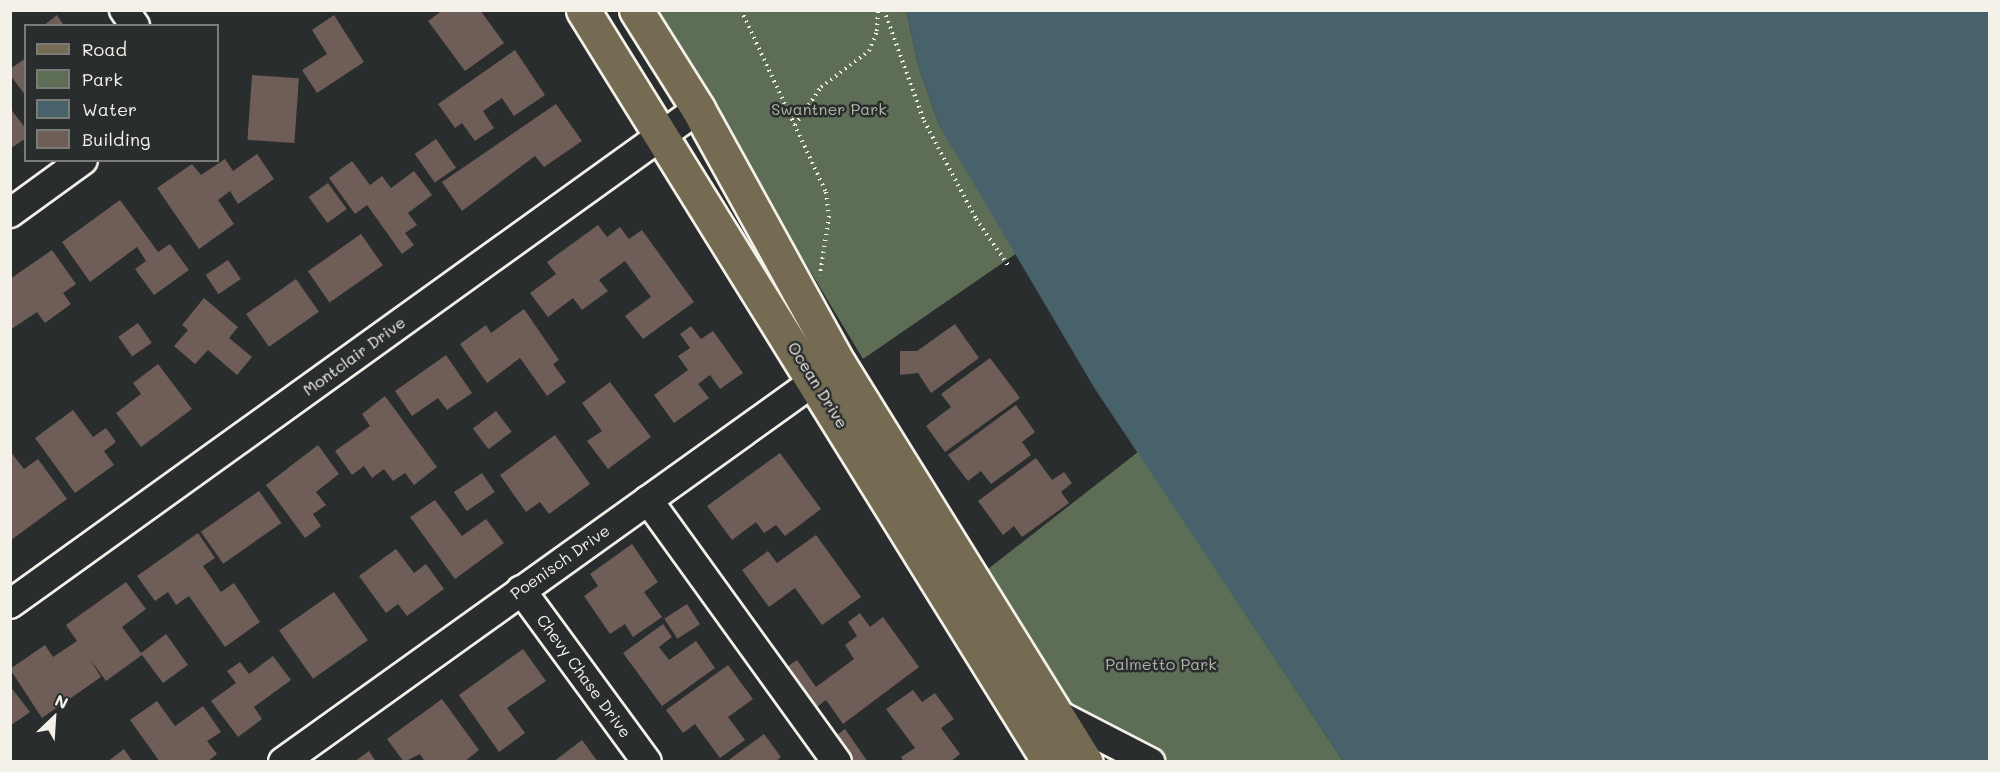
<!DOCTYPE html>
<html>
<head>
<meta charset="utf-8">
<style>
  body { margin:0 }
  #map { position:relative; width:2000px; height:772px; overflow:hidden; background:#2a2d2e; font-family:Mali,sans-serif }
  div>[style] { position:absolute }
  .green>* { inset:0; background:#5d6d56 }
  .water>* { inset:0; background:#47626b }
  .building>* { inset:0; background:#6f5d58; transform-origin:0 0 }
  .path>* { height:4px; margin-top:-2px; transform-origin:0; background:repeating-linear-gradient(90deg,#f4f1e8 0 1.5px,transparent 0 6px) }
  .roads { filter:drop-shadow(2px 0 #f4f1e8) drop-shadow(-2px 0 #f4f1e8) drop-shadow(0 2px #f4f1e8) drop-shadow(0 -2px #f4f1e8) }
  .minor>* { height:28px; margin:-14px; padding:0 14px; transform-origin:14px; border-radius:14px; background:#2a2d2e }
  .major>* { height:33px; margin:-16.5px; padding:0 16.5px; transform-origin:16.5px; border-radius:16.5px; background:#746b52 }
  span { translate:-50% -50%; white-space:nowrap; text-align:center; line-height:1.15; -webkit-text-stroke:5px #2a2d2e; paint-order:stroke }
  .park-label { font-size:16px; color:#b0b6a6 }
  .street-label { font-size:16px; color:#f4f1e8 }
  .frame { position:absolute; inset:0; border:12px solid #f4f1e8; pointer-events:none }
  .legend { position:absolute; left:24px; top:24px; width:195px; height:138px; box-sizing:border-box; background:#2a2d2e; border:2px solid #7b7b78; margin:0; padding:8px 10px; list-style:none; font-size:18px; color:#f4f1e8 }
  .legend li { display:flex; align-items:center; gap:12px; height:30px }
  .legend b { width:30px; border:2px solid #7b7b78 }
  .north { position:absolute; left:24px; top:688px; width:60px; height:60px; -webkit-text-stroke:4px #2a2d2e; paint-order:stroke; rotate:25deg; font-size:16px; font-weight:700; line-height:24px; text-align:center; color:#f4f1e8 }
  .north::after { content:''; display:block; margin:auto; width:21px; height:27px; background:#f4f1e8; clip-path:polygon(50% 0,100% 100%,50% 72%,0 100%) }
</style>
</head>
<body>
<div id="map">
  <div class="green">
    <div style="clip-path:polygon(654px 11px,906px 11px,919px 68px,939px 125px,1017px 253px,863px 359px)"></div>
    <div style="clip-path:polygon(1138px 452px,1343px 761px,1108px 761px,988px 569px)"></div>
  </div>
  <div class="water">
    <div style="clip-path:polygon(906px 11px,1989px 11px,1989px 761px,1343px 761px,1095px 389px,939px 125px,919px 68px)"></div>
  </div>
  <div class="building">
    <div style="clip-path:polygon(443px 10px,480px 10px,504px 43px,465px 71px,428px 21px)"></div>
    <div style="clip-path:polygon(57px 15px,64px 26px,43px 26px)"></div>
    <div style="clip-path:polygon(334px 15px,364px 62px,317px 93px,302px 70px,327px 54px,312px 30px)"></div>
    <div style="clip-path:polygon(515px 50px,545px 95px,514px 116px,502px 98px,483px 111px,494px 128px,475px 141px,462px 123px,455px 128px,438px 104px)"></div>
    <div style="clip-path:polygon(26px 58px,26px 96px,10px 75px,10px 69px)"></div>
    <div style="left:252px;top:75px;width:47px;height:65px;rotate:4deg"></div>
    <div style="clip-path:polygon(556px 104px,582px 141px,544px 167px,535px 156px,462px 211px,442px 182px)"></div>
    <div style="clip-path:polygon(10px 108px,26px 129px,26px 138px,10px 149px)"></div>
    <div style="left:436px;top:139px;width:35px;height:26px;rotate:55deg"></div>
    <div style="clip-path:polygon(257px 154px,274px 179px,238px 204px,230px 191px,218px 200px,234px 224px,199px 249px,157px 188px,192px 164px,201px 175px,225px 159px,233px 171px)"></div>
    <div style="clip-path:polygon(352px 161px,370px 185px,382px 176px,391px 188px,414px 171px,432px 195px,408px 213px,417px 225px,405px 233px,414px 245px,402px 254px,367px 205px,355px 214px,329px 178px)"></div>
    <div style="left:328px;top:183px;width:32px;height:24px;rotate:54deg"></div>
    <div style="clip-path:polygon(120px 200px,158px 252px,170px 244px,189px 270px,154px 295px,135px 269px,146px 261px,137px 247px,90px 282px,62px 242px)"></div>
    <div style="clip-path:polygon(598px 225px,607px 237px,620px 227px,629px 239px,642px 230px,694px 302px,643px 339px,625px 316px,651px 297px,625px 261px,599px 280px,608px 291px,582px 310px,573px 298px,548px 317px,530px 293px,556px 274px,547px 262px)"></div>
    <div style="left:361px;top:234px;width:38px;height:65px;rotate:55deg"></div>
    <div style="clip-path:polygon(52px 250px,76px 284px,63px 293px,71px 304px,45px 323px,37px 312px,10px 330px,10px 279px)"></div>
    <div style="left:228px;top:260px;width:23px;height:27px;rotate:56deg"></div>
    <div style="left:296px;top:279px;width:40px;height:61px;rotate:55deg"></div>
    <div style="clip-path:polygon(204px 298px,238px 327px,229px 338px,252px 357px,237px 375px,208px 350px,195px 364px,174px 346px,188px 330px,182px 325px)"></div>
    <div style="clip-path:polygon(524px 309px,559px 360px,553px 364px,566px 382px,547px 396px,520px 358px,487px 383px,460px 344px,486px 325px,491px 333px)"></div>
    <div style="left:138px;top:323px;width:24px;height:24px;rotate:55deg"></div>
    <div style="clip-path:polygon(955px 324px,979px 358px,931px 393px,918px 373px,900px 375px,900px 351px,917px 351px)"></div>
    <div style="clip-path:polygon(691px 326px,701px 339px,713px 331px,743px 373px,720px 389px,710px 375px,698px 384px,709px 398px,674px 423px,654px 395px,688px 370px,678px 356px,690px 348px,680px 334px)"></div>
    <div style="clip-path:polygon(446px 355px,472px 393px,447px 410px,438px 398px,412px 416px,395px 391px)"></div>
    <div style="clip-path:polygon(990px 358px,1020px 398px,945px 452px,926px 426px,951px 407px,941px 394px)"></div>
    <div style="clip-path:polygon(158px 364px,192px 409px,141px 447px,116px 413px,141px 394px,133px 383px)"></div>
    <div style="clip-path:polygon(610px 382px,651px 437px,608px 469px,587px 441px,602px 431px,582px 403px)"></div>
    <div style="clip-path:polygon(385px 396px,437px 467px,414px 485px,405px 473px,393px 481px,384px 469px,372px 478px,364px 466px,352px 475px,335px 451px,370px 426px,362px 414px)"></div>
    <div style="clip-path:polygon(1016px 405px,1035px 432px,1022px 442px,1031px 455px,991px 484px,981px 471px,968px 481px,948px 455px)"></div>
    <div style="clip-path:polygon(73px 410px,93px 437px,106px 428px,116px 442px,104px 451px,114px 465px,75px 493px,35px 438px)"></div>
    <div style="left:496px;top:411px;width:26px;height:29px;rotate:53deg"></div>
    <div style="clip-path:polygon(555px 435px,590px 484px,549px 514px,540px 502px,526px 512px,500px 475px)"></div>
    <div style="clip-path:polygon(318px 445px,339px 474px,316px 492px,326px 505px,313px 514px,321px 526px,305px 538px,266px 485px)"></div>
    <div style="clip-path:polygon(10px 451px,24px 469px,38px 459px,67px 499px,11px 540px)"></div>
    <div style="clip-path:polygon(780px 453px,821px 509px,785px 536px,776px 525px,764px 533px,756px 522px,732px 540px,707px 506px)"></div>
    <div style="clip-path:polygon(1036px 458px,1052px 480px,1064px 472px,1072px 483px,1061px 492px,1069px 503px,1022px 537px,1014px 526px,1003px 535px,978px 501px)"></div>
    <div style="left:482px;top:473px;width:23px;height:34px;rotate:56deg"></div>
    <div style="left:259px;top:491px;width:39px;height:71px;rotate:55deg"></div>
    <div style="clip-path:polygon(435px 500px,462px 536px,486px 519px,504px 543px,455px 579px,410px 517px)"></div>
    <div style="clip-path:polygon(198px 533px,215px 558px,203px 566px,221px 592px,234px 583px,260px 622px,225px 647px,189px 596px,176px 605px,168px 592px,155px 601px,137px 576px)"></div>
    <div style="clip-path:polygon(816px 535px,861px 597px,822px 625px,795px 588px,769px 607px,742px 570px,768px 551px,777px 563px)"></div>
    <div style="clip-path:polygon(632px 544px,658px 582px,644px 592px,662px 617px,633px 637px,625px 624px,610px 634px,584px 596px,598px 586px,590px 574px)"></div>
    <div style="clip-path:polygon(396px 549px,414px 573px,426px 564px,444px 589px,407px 616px,398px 604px,386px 613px,359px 576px)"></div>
    <div style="clip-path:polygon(126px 582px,146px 609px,122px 627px,141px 653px,166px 634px,188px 665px,163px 683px,142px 655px,106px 681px,90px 659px,101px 677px,42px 718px,10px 669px,45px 645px,53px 657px,77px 641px,66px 625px)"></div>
    <div style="left:334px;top:592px;width:59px;height:67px;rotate:55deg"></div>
    <div style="left:687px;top:604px;width:24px;height:27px;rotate:57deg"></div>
    <div style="clip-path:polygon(860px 613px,870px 627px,883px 617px,919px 667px,843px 724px,826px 700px,813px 710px,784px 669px,797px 660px,816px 687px,854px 659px,845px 645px,857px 636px,848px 622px)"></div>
    <div style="clip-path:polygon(663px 624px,672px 637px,659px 647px,669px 660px,696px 641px,715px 668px,662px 706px,623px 653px)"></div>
    <div style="clip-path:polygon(523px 649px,546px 681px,507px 708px,525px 733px,499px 752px,459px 695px)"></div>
    <div style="clip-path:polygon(273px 656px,291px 680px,254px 707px,262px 719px,238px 737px,211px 701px,236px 683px,227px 671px,240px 662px,249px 674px)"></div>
    <div style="clip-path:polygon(728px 665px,753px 699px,728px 717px,745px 740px,720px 758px,695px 724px,683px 733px,666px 710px)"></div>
    <div style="clip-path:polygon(10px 686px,30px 712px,10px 726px)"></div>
    <div style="clip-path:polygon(913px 690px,922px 702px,935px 693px,954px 719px,941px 728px,960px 754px,950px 762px,904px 762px,901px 757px,915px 748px,886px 709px)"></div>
    <div style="clip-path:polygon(442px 699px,479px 750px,464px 762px,425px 762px,420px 754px,404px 762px,387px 739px)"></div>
    <div style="clip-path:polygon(157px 701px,175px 726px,203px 706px,221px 732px,207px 741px,217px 754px,207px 762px,160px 762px,130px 720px)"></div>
    <div style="clip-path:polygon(845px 729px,868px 762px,850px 762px,833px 738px)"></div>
    <div style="clip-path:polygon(764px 734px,781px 757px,775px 762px,726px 762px)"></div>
    <div style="clip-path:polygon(582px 740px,598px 762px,553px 762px)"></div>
    <div style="clip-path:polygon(124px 749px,133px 762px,107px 762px)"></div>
    <div style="clip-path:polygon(369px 751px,376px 762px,354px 762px)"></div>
  </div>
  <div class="path">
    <div style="left:741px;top:10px;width:201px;rotate:65deg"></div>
    <div style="left:826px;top:192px;width:24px;rotate:83deg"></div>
    <div style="left:829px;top:216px;width:60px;rotate:98.7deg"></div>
    <div style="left:884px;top:10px;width:118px;rotate:70.2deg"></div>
    <div style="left:924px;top:121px;width:111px;rotate:62deg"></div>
    <div style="left:976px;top:219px;width:56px;rotate:55.2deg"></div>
    <div style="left:795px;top:125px;width:46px;rotate:-55.6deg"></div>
    <div style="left:821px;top:87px;width:60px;rotate:-36.9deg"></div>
    <div style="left:869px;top:51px;width:22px;rotate:-68deg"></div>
    <div style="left:877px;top:31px;width:21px;rotate:-87deg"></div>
  </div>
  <div class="roads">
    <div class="minor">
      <div style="left:124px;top:10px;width:19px;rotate:55deg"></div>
      <div style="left:10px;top:213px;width:90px;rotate:-36deg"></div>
      <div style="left:648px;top:500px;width:323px;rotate:54.2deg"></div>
      <div style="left:521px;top:590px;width:213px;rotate:53.8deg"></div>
      <div style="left:10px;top:604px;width:848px;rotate:-35.73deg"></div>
      <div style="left:1057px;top:714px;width:105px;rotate:27.3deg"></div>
      <div style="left:283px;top:762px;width:673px;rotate:-35.63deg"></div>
    </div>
    <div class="major">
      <div style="left:583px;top:10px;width:885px;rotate:58.21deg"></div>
      <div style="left:636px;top:10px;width:117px;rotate:57.9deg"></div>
      <div style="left:698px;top:109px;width:291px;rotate:61.1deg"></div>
      <div style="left:839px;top:364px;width:468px;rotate:58.2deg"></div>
    </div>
  </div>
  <div class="park-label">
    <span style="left:829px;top:109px">Swantner Park</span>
    <span style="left:1161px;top:664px">Palmetto Park</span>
  </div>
  <div class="street-label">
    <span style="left:354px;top:356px;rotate:-36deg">Montclair Drive</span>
    <span style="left:818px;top:385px;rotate:58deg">Ocean Drive</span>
    <span style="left:560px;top:562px;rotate:-35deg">Poenisch Drive</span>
    <span style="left:584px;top:676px;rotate:54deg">Chevy Chase Drive</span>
  </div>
  <div class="frame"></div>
  <ul class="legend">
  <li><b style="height:8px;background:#746b52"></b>Road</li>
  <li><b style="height:16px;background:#5d6d56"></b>Park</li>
  <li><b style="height:16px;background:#47626b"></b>Water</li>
  <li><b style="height:16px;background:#6f5d58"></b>Building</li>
  </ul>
  <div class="north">N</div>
</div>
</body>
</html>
